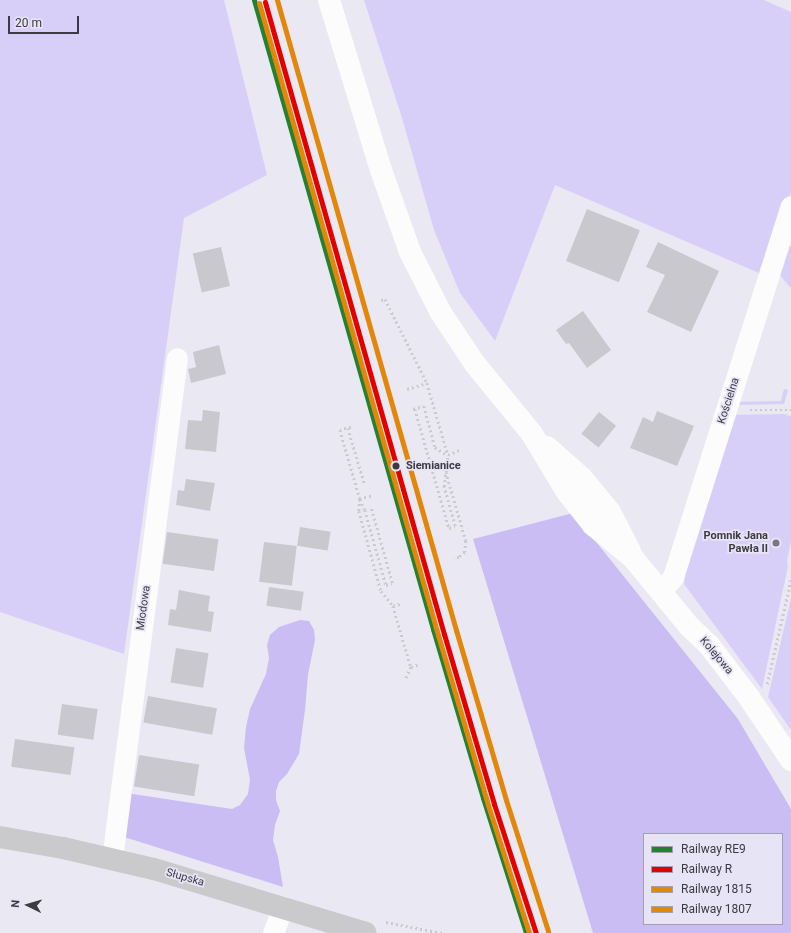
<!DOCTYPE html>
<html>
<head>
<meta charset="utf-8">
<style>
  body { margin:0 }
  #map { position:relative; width:791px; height:933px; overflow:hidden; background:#eae8f2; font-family:Roboto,sans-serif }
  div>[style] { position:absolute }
  .green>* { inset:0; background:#d8cff9 }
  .forest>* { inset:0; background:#cabdf3 }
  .building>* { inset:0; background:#cac8cf; transform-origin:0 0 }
  .path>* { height:2.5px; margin-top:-1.25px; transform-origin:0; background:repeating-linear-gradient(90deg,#cccace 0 2px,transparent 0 5px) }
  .minor>* { height:21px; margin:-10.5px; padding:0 10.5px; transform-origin:10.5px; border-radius:10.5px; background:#fcfcfd }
  .tertiary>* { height:22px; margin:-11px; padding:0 11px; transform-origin:11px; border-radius:11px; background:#fcfcfd }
  .secondary>* { height:22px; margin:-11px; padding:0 11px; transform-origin:11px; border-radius:11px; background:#cacacd }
  .rail-1>* { height:5px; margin:-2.5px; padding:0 2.5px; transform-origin:2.5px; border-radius:2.5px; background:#238132 }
  .rail-2>* { height:5px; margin:-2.5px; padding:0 2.5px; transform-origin:2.5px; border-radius:2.5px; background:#e50000 }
  .rail-3>* { height:5px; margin:-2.5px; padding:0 2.5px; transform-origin:2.5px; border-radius:2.5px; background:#e2870a }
  .rail-4>* { height:5px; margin:-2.5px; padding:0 2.5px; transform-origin:2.5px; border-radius:2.5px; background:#e2870a }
  .dots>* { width:11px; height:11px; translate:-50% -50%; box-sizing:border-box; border:2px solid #e7e4f6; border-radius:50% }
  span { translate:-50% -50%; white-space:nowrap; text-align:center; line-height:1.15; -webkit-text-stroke:3.5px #e7e4f6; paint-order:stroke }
  .street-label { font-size:11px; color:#3c3a42 }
  .stop-label { font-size:11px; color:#3c3a42; font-weight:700 }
  .left { translate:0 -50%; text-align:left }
  .poi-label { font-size:11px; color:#3c3a42; font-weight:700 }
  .right { translate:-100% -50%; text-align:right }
  .legend { position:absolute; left:643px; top:833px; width:140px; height:92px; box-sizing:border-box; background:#e7e4f6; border:1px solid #a3a0ae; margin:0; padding:5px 7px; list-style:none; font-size:12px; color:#3c3a42 }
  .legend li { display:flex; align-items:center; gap:8px; height:20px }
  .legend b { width:20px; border:1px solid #a3a0ae }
  .north { position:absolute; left:8px; top:885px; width:40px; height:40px; -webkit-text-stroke:3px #e7e4f6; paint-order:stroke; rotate:275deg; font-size:11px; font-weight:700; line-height:16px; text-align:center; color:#3c3a42 }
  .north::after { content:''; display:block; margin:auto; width:14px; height:18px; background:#3c3a42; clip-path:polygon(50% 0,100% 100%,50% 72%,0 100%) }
  .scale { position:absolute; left:8px; top:16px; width:71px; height:18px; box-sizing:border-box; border:2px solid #3c3a42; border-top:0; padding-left:5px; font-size:12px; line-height:14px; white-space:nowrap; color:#3c3a42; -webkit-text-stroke:3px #e7e4f6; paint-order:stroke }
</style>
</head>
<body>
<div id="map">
  <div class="green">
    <div style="clip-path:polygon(0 0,224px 0,267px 175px,184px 218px,124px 654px,0 612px)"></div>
    <div style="clip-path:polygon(364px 0,764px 0,791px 12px,791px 192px,766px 276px,555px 185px,495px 341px,460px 293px,434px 230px,402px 118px)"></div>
    <div style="clip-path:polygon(785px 244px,791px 246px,791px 288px,777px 272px)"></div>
    <div style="clip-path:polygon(784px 389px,788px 390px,784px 404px,734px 405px,735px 402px,781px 401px)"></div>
    <div style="clip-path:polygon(783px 414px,791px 416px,791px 541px,787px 560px,788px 566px,762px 689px,684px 584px,686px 568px,730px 415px)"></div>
    <div style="clip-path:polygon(791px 598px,791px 730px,768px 697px)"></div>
  </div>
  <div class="forest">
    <div style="clip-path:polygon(evenodd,573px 513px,738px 719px,791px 809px,791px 933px,593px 933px,473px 539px,573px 513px,644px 834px,782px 834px,782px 924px,644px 924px,644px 834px)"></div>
    <div style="clip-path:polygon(300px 620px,309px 621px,314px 630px,315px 640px,308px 674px,305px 710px,299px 754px,287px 774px,279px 782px,276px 791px,276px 800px,280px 811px,275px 825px,273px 840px,278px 857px,283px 887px,121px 836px,126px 793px,232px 809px,240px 805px,248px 794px,250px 780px,244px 748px,246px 727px,250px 709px,266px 674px,269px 658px,267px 645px,270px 635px,279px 627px)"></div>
  </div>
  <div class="building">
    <div style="left:587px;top:209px;width:57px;height:56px;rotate:22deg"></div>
    <div style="clip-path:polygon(658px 242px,719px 271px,691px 332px,647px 312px,665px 275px,646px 267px)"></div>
    <div style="left:221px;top:247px;width:40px;height:29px;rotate:77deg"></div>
    <div style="clip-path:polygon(583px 311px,611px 350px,587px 368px,569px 343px,566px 344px,556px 330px)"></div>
    <div style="clip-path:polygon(219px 345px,226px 374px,191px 383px,188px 369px,196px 367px,193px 352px)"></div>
    <div style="clip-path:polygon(203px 410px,220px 412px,216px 452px,185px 449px,188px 420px,202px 421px)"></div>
    <div style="clip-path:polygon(657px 411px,694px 426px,677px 466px,630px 448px,643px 417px,653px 422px)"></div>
    <div style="left:599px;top:412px;width:22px;height:28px;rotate:39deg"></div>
    <div style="clip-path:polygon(186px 479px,215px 483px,210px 511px,176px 505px,178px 490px,184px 491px)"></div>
    <div style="left:300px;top:527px;width:31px;height:19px;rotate:9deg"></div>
    <div style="left:167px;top:532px;width:52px;height:32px;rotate:8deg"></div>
    <div style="left:264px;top:542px;width:33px;height:40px;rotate:7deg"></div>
    <div style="left:269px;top:587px;width:35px;height:19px;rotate:8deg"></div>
    <div style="clip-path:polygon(179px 590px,210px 596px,208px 611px,214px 612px,211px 632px,168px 625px,170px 609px,176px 610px)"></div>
    <div style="left:176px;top:648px;width:33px;height:35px;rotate:9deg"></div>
    <div style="left:148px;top:696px;width:70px;height:27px;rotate:10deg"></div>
    <div style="left:62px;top:704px;width:36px;height:31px;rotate:8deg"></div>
    <div style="left:15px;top:739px;width:60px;height:28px;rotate:8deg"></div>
    <div style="left:139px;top:755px;width:61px;height:32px;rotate:9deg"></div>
  </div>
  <div class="path">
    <div style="left:381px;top:300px;width:4px;rotate:-14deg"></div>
    <div style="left:385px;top:299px;width:94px;rotate:63.4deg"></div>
    <div style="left:427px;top:383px;width:75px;rotate:73.7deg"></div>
    <div style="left:407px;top:389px;width:21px;rotate:-17deg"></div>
    <div style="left:413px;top:409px;width:11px;rotate:-15deg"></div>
    <div style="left:424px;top:406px;width:42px;rotate:75deg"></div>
    <div style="left:435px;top:447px;width:14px;rotate:34deg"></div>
    <div style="left:415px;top:409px;width:124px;rotate:74.1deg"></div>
    <div style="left:449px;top:528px;width:6px;rotate:-18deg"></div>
    <div style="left:455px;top:526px;width:41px;rotate:-105.8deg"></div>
    <div style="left:444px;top:487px;width:17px;rotate:-83deg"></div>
    <div style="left:446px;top:470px;width:15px;rotate:-82deg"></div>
    <div style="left:448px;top:455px;width:12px;rotate:-24deg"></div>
    <div style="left:750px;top:410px;width:41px"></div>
    <div style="left:351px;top:427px;width:11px;rotate:165deg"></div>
    <div style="left:340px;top:430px;width:72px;rotate:73.8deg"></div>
    <div style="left:360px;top:499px;width:12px;rotate:66deg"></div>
    <div style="left:365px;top:510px;width:78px;rotate:74.4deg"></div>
    <div style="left:386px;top:585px;width:6px;rotate:-18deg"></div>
    <div style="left:392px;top:583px;width:78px;rotate:-105.6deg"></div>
    <div style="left:348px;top:428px;width:59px;rotate:73.4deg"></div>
    <div style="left:446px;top:472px;width:72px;rotate:73.8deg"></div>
    <div style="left:466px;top:541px;width:11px;rotate:95deg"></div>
    <div style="left:465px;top:552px;width:8px;rotate:140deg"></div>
    <div style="left:459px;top:557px;width:5px;rotate:158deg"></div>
    <div style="left:371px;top:496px;width:11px;rotate:165deg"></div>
    <div style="left:360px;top:499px;width:12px;rotate:95deg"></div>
    <div style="left:359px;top:511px;width:83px;rotate:74.6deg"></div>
    <div style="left:381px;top:591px;width:19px;rotate:51deg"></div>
    <div style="left:393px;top:606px;width:64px;rotate:73.6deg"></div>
    <div style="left:411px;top:667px;width:15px;rotate:113deg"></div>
    <div style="left:393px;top:606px;width:9px;rotate:-18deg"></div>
    <div style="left:411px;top:667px;width:9px;rotate:-21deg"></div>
    <div style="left:767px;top:684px;width:108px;rotate:-77.1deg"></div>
    <div style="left:386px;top:922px;width:57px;rotate:11.1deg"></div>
  </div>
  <div class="minor">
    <div style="left:661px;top:591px;width:18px;rotate:-49deg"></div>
    <div style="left:673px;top:577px;width:389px;rotate:-72.4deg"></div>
    <div style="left:112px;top:859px;width:505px;rotate:-82.61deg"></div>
    <div style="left:273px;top:933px;width:28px;rotate:-69deg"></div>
  </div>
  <div class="tertiary">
    <div style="left:329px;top:0;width:178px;rotate:73deg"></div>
    <div style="left:381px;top:170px;width:87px;rotate:70.5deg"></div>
    <div style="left:410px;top:252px;width:68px;rotate:63.1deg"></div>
    <div style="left:441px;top:313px;width:61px;rotate:56.3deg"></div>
    <div style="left:475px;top:364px;width:90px;rotate:50.8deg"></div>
    <div style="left:532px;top:434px;width:68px;rotate:58.9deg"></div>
    <div style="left:567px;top:492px;width:42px;rotate:51.8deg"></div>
    <div style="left:593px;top:525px;width:52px;rotate:39.5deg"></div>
    <div style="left:633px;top:558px;width:88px;rotate:50.5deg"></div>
    <div style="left:689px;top:626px;width:28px;rotate:44deg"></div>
    <div style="left:709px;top:645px;width:64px;rotate:52.6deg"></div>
    <div style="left:748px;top:696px;width:77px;rotate:56.1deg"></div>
    <div style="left:547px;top:447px;width:47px;rotate:41.5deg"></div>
    <div style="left:582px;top:478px;width:44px;rotate:50.5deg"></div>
    <div style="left:610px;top:512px;width:44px;rotate:62.9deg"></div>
  </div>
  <div class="secondary">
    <div style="left:0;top:837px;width:64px;rotate:9.9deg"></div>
    <div style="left:63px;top:848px;width:93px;rotate:13deg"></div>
    <div style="left:154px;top:869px;width:221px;rotate:16.8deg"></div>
  </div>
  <div class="rail-1">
    <div style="left:254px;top:0;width:654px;rotate:74.11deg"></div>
    <div style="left:433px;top:629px;width:176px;rotate:73.5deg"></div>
    <div style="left:483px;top:798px;width:142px;rotate:72.3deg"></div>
  </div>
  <div class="rail-2">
    <div style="left:265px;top:2px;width:657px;rotate:74.19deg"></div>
    <div style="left:444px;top:634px;width:177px;rotate:73.6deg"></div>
    <div style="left:494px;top:804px;width:136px;rotate:72deg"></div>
  </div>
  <div class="rail-3">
    <div style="left:277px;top:0;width:655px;rotate:74.14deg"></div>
    <div style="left:456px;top:630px;width:177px;rotate:73.6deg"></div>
    <div style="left:506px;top:800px;width:138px;rotate:72.2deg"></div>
  </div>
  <div class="rail-4">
    <div style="left:259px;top:3px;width:657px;rotate:74.19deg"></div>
    <div style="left:438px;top:635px;width:177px;rotate:73.6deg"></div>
    <div style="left:488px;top:805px;width:134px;rotate:72.2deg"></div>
  </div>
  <div class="dots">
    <div style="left:396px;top:466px;background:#3c3a42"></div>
    <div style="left:776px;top:543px;background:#797780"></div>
  </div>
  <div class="street-label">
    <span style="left:729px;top:401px;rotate:-72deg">Kościelna</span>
    <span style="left:144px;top:608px;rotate:-82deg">Miodowa</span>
    <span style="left:716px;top:656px;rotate:50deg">Kolejowa</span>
    <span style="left:185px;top:878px;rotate:16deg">Słupska</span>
  </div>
  <div class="stop-label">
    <span class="left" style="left:406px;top:466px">Siemianice</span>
  </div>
  <div class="poi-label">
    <span class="right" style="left:768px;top:543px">Pomnik Jana<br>Pawła II</span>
  </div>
  <ul class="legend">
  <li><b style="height:5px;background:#238132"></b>Railway RE9</li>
  <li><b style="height:5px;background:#e50000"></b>Railway R</li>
  <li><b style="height:5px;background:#e2870a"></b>Railway 1815</li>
  <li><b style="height:5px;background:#e2870a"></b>Railway 1807</li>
  </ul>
  <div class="north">N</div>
  <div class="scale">20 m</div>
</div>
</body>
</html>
